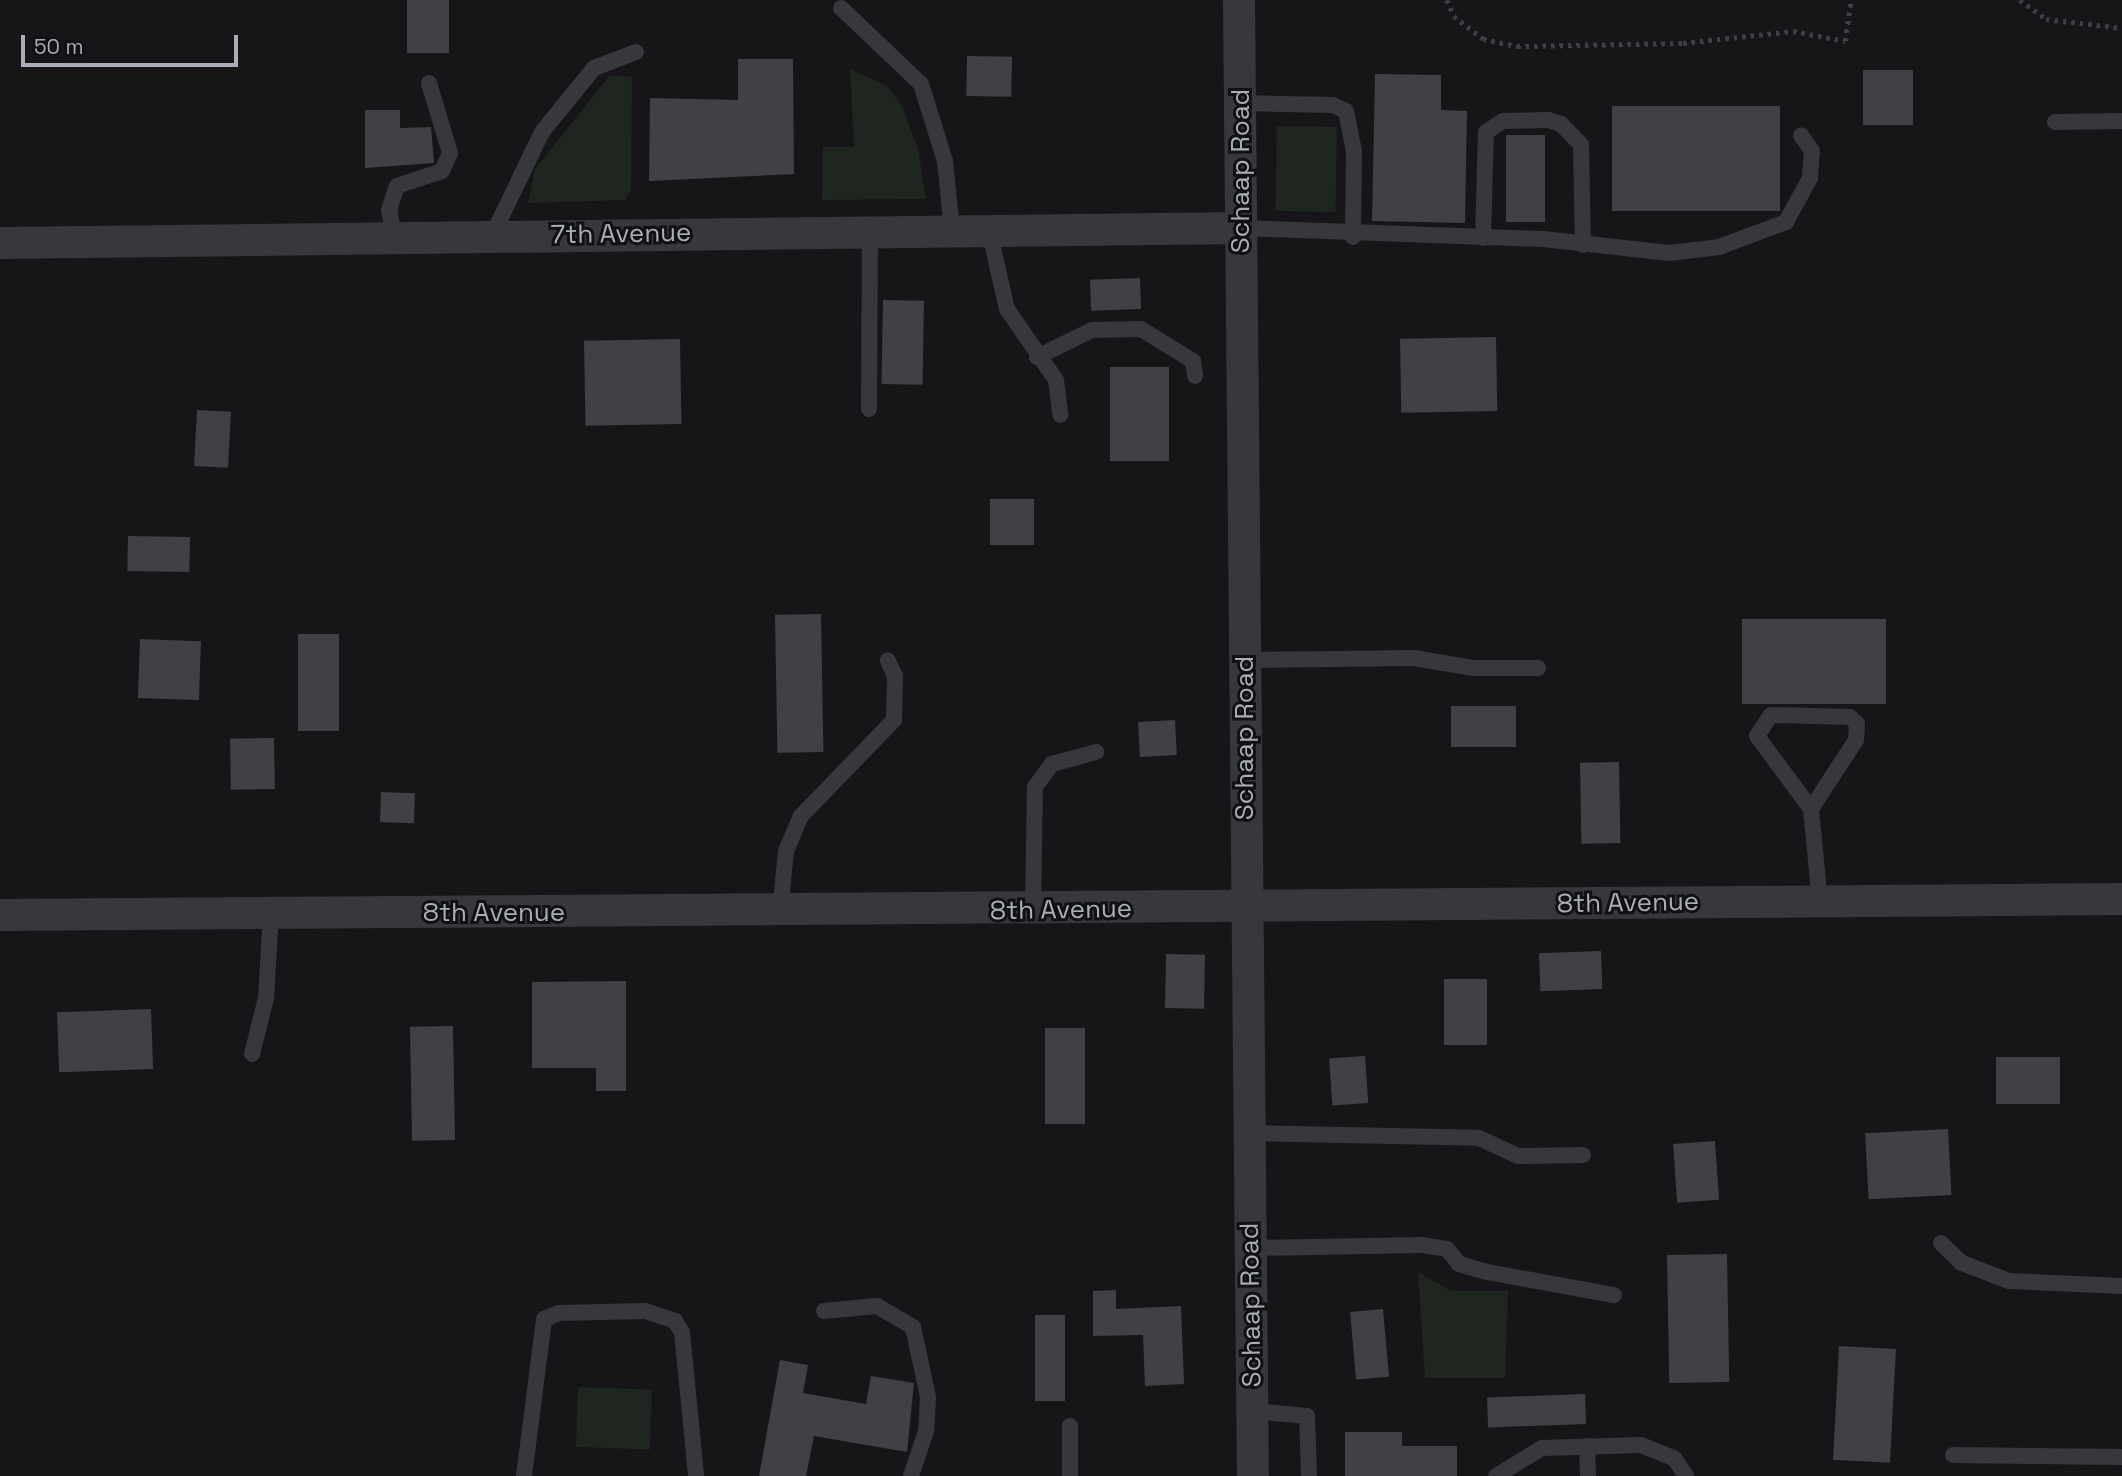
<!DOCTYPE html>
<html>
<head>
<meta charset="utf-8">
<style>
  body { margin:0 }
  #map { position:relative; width:2122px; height:1476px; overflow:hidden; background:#161618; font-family:"Space Grotesk",sans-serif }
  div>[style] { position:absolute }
  .green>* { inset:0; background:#1e261f; transform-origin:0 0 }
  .building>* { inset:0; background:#404145; transform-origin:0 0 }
  .path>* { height:4.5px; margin-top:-2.25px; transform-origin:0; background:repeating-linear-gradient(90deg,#3d3f44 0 3.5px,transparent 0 8.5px) }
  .service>* { height:16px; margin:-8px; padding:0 8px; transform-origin:8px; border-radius:8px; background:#37383d }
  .minor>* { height:32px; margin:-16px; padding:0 16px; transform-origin:16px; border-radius:16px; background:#37383d }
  span { translate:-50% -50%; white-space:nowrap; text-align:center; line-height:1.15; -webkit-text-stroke:6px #111113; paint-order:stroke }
  .street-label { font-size:26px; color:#a8adb8 }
  .scale { position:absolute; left:21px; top:35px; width:217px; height:32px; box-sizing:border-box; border:4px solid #a8adb8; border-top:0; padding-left:9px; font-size:21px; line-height:24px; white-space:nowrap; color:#a8adb8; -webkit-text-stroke:5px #111113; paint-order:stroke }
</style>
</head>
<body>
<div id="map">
  <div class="green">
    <div style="clip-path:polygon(850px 69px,887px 86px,902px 106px,918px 149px,926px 199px,822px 200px,823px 147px,854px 147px)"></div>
    <div style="clip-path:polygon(610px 75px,632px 77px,631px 190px,625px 200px,528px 203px,535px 169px)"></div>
    <div style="left:1277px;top:126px;width:60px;height:85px;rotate:1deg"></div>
    <div style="clip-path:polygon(1418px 1272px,1451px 1291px,1508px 1291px,1505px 1378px,1425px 1378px)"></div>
    <div style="left:578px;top:1387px;width:74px;height:60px;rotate:2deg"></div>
  </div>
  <div class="building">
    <div style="left:407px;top:0;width:42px;height:53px"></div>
    <div style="left:967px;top:56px;width:45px;height:40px;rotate:1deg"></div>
    <div style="clip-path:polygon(738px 59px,793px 59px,794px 174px,649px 181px,650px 98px,738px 100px)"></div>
    <div style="left:1863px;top:70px;width:50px;height:55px"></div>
    <div style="clip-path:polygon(1375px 74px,1441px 75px,1441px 110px,1467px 111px,1465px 223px,1372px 221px)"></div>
    <div style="left:1780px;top:106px;width:105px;height:168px;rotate:90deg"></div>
    <div style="clip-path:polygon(365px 110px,400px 110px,400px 128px,431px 127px,434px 163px,365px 168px)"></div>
    <div style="left:1506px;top:135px;width:39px;height:87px"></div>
    <div style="left:1140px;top:278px;width:31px;height:50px;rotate:88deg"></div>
    <div style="left:883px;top:300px;width:41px;height:84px;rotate:1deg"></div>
    <div style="left:1496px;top:337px;width:74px;height:96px;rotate:89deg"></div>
    <div style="left:680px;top:339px;width:85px;height:96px;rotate:89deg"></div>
    <div style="left:1110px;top:367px;width:59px;height:94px"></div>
    <div style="left:197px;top:410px;width:34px;height:56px;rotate:3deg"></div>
    <div style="left:990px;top:499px;width:44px;height:46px"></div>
    <div style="left:128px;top:536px;width:62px;height:35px;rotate:1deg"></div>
    <div style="left:821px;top:614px;width:138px;height:46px;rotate:89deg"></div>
    <div style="left:1742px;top:619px;width:144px;height:85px"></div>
    <div style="left:298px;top:634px;width:41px;height:97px"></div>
    <div style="left:140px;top:639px;width:61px;height:59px;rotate:2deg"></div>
    <div style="left:1451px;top:706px;width:65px;height:41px"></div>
    <div style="left:1175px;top:720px;width:35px;height:37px;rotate:87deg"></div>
    <div style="left:274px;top:738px;width:51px;height:44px;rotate:89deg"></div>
    <div style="left:1619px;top:762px;width:81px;height:39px;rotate:89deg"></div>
    <div style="left:381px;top:792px;width:34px;height:30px;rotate:2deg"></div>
    <div style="left:1601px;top:951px;width:38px;height:62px;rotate:88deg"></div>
    <div style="left:1166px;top:954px;width:39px;height:54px;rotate:1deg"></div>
    <div style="left:1444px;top:979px;width:43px;height:66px"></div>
    <div style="clip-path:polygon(626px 981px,626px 1091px,596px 1091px,596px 1068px,532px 1068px,532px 982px)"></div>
    <div style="left:151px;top:1009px;width:60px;height:94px;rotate:88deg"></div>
    <div style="left:453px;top:1026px;width:114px;height:43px;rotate:89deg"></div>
    <div style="left:1045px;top:1028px;width:40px;height:96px"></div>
    <div style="left:1365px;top:1056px;width:47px;height:36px;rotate:86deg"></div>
    <div style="left:1996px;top:1057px;width:64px;height:47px"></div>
    <div style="left:1948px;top:1129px;width:66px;height:83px;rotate:87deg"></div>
    <div style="left:1715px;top:1141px;width:59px;height:42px;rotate:86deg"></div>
    <div style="left:1727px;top:1254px;width:128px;height:60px;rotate:89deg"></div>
    <div style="clip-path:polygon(1116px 1290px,1116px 1309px,1181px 1306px,1184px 1384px,1145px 1386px,1143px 1335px,1093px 1336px,1093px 1291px)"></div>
    <div style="left:1383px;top:1309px;width:68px;height:33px;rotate:85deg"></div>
    <div style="left:1035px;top:1315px;width:30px;height:86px"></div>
    <div style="left:1839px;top:1346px;width:57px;height:114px;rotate:3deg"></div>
    <div style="clip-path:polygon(780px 1360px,808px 1365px,803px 1393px,866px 1404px,871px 1376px,914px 1383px,907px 1452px,814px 1436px,806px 1476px,759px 1476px)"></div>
    <div style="left:1585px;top:1394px;width:30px;height:98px;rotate:88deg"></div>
    <div style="clip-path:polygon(1345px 1432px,1402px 1432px,1402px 1446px,1457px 1446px,1457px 1476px,1345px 1476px)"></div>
  </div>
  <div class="path">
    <div style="left:1447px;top:0;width:17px;rotate:66deg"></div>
    <div style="left:1454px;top:16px;width:37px;rotate:38deg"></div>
    <div style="left:1483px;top:39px;width:35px;rotate:12deg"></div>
    <div style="left:1517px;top:46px;width:166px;rotate:-1deg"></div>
    <div style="left:1683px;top:43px;width:111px;rotate:-6.2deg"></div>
    <div style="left:1793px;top:31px;width:53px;rotate:10.9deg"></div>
    <div style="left:1845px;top:41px;width:41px;rotate:-81.7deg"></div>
    <div style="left:2020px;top:0;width:32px;rotate:36deg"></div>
    <div style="left:2046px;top:19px;width:77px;rotate:6.8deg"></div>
  </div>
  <div class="service">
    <div style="left:841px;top:8px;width:110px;rotate:43.5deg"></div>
    <div style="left:921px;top:84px;width:81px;rotate:72.7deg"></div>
    <div style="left:945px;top:161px;width:70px;rotate:84.3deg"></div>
    <div style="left:1240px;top:103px;width:93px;rotate:1.2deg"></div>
    <div style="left:1333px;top:105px;width:14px;rotate:25deg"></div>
    <div style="left:1346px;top:111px;width:41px;rotate:78.7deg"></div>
    <div style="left:1354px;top:151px;width:86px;rotate:90.7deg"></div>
    <div style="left:2055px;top:122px;width:67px;rotate:-0.9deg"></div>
    <div style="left:1241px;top:228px;width:302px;rotate:2.1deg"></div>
    <div style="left:1543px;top:239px;width:127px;rotate:6.3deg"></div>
    <div style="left:1669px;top:253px;width:50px;rotate:-6.8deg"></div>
    <div style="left:1719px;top:247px;width:72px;rotate:-20.5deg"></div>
    <div style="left:1786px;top:222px;width:50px;rotate:-61.4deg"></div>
    <div style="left:1810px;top:178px;width:27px;rotate:-86deg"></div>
    <div style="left:1812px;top:151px;width:19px;rotate:-125deg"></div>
    <div style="left:989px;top:230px;width:81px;rotate:77.2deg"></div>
    <div style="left:1007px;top:309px;width:86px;rotate:55.4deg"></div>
    <div style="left:1056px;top:380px;width:35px;rotate:83deg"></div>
    <div style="left:492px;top:236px;width:115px;rotate:-64.3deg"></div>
    <div style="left:542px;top:132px;width:82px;rotate:-50.9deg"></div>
    <div style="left:594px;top:68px;width:45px;rotate:-20.9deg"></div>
    <div style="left:394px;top:237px;width:27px;rotate:-100deg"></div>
    <div style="left:389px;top:210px;width:25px;rotate:-72deg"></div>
    <div style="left:397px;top:186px;width:47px;rotate:-18.4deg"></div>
    <div style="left:442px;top:171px;width:20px;rotate:-66deg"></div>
    <div style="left:450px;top:153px;width:73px;rotate:-106.7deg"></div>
    <div style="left:1483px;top:238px;width:106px;rotate:-88.4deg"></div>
    <div style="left:1486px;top:132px;width:20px;rotate:-33deg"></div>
    <div style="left:1503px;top:121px;width:45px;rotate:-1.3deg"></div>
    <div style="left:1548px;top:120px;width:14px;rotate:17deg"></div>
    <div style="left:1561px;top:124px;width:29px;rotate:46deg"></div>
    <div style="left:1581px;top:145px;width:100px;rotate:88.9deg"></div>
    <div style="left:1037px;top:357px;width:61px;rotate:-26.1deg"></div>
    <div style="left:1092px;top:330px;width:49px;rotate:-1.2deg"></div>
    <div style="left:1141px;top:329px;width:61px;rotate:31.6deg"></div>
    <div style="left:1193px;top:361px;width:15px;rotate:82deg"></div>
    <div style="left:869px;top:409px;width:178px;rotate:-89.7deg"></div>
    <div style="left:1245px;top:660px;width:169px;rotate:-0.7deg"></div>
    <div style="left:1414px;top:658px;width:61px;rotate:9.5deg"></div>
    <div style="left:1474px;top:668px;width:64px"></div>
    <div style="left:1811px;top:809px;width:82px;rotate:-56.9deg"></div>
    <div style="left:1856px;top:740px;width:16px;rotate:-86deg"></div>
    <div style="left:1857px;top:724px;width:10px;rotate:-135deg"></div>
    <div style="left:1850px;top:717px;width:79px;rotate:-178.5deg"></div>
    <div style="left:1771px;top:715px;width:25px;rotate:124deg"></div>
    <div style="left:1757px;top:736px;width:91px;rotate:53.5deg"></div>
    <div style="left:1811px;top:809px;width:93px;rotate:84.5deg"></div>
    <div style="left:1033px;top:910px;width:123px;rotate:-89.1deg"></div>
    <div style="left:1035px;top:787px;width:29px;rotate:-54deg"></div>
    <div style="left:1052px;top:764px;width:46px;rotate:-15.3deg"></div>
    <div style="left:780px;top:912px;width:61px;rotate:-84.4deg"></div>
    <div style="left:786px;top:851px;width:38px;rotate:-67deg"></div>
    <div style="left:801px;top:816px;width:134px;rotate:-45.9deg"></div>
    <div style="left:894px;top:720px;width:44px;rotate:-88.7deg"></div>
    <div style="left:895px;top:676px;width:17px;rotate:-115deg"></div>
    <div style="left:252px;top:1054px;width:58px;rotate:-76deg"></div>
    <div style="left:266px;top:998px;width:84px;rotate:-86.6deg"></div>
    <div style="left:1249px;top:1133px;width:230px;rotate:1.2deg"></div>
    <div style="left:1479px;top:1138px;width:43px;rotate:24.8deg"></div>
    <div style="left:1518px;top:1156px;width:65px;rotate:-0.9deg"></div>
    <div style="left:1941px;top:1243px;width:29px;rotate:44deg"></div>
    <div style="left:1962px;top:1263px;width:50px;rotate:21deg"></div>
    <div style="left:2009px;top:1281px;width:113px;rotate:2.5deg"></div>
    <div style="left:1250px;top:1248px;width:172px;rotate:-1deg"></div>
    <div style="left:1422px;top:1245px;width:25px;rotate:9deg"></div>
    <div style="left:1447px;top:1249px;width:19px;rotate:51deg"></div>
    <div style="left:1459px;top:1264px;width:29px;rotate:16deg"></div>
    <div style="left:1487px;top:1272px;width:129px;rotate:10.3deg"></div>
    <div style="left:824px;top:1311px;width:53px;rotate:-5.4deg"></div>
    <div style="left:877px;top:1306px;width:42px;rotate:30.3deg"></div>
    <div style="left:913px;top:1327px;width:72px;rotate:77.9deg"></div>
    <div style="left:928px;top:1397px;width:34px;rotate:93deg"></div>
    <div style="left:926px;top:1431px;width:47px;rotate:108.4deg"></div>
    <div style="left:1252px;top:1411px;width:55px;rotate:5.2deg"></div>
    <div style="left:1307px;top:1416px;width:60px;rotate:88.1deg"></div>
    <div style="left:1587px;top:1446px;width:30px;rotate:88deg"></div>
    <div style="left:1953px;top:1455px;width:169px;rotate:0.7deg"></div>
    <div style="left:524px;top:1476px;width:158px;rotate:-82.7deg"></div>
    <div style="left:544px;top:1319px;width:16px;rotate:-22deg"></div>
    <div style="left:559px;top:1313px;width:86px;rotate:-1.3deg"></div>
    <div style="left:645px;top:1311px;width:32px;rotate:18deg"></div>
    <div style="left:675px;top:1321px;width:13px;rotate:58deg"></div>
    <div style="left:682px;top:1332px;width:145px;rotate:84.4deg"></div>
    <div style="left:1070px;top:1476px;width:50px;rotate:-90deg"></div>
    <div style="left:1496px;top:1476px;width:54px;rotate:-31.3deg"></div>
    <div style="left:1542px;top:1448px;width:99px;rotate:-1.7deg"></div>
    <div style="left:1641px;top:1445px;width:35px;rotate:22deg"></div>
    <div style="left:1674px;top:1458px;width:22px;rotate:56deg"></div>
  </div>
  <div class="minor">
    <div style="left:1239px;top:0;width:1476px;rotate:89.46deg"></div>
    <div style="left:0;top:243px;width:1241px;rotate:-0.69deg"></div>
    <div style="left:0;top:915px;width:2122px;rotate:-0.43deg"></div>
  </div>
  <div class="street-label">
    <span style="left:1241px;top:171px;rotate:-90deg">Schaap Road</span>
    <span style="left:621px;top:234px;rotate:-1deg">7th Avenue</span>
    <span style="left:1245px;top:738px;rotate:-90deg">Schaap Road</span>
    <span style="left:1628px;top:903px;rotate:-1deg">8th Avenue</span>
    <span style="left:1061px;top:910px;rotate:-1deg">8th Avenue</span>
    <span style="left:494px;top:913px">8th Avenue</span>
    <span style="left:1251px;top:1305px;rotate:-91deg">Schaap Road</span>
  </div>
  <div class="scale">50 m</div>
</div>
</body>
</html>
